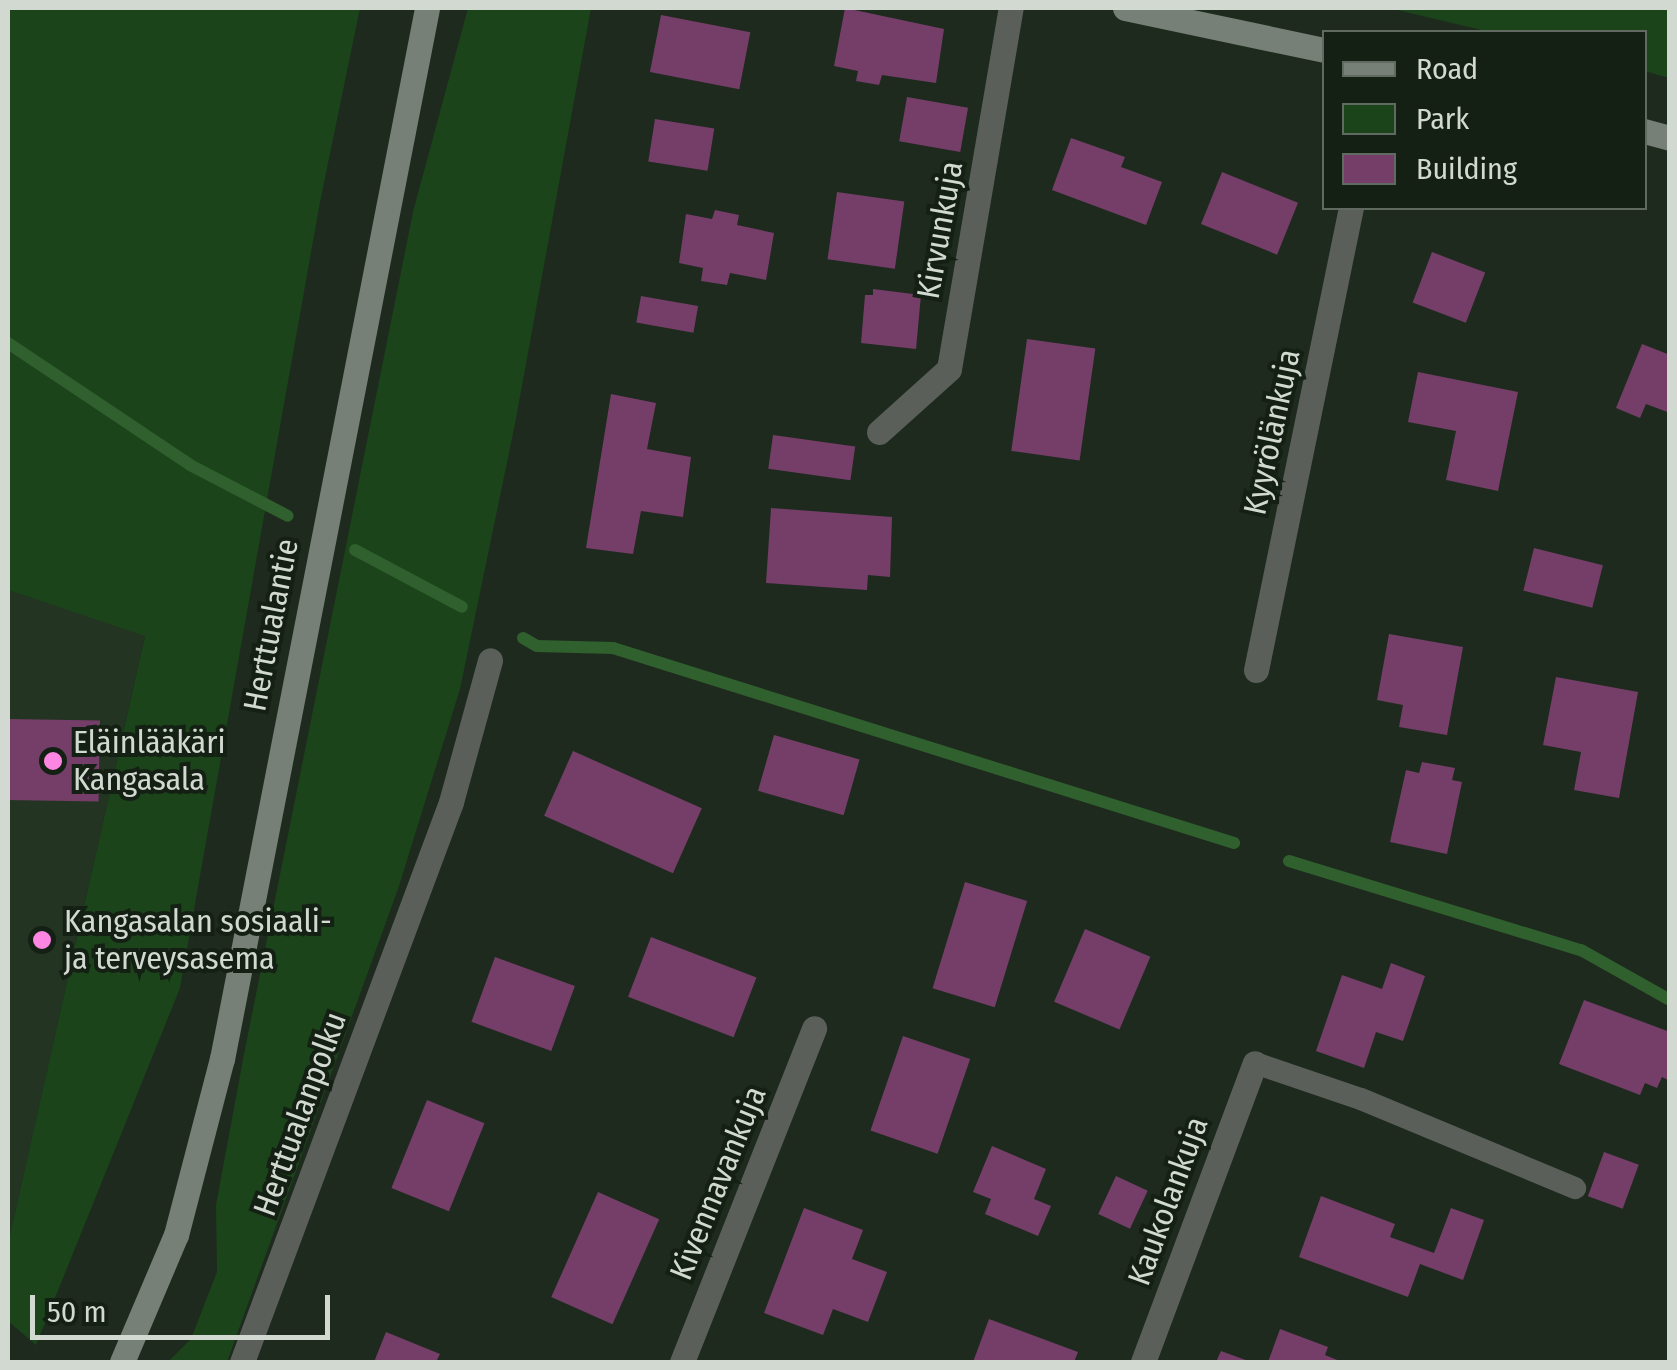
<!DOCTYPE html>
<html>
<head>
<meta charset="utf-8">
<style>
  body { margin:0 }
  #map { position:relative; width:1677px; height:1370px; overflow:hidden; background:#1e2a1e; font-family:"Fira Sans Condensed",sans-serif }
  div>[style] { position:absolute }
  .built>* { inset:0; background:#243423 }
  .green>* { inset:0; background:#1b441a }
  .stream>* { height:12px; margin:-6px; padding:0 6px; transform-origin:6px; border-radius:6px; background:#30602e }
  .building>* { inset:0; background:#743e68; transform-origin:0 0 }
  .lane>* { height:22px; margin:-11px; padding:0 11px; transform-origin:11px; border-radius:11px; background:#5a5f59 }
  .street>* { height:25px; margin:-12.5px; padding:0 12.5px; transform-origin:12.5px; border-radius:12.5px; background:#5a5f59 }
  .secondary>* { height:25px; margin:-12.5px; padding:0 12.5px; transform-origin:12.5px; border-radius:12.5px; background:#768076 }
  .dots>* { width:28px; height:28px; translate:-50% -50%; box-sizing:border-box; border:5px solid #152014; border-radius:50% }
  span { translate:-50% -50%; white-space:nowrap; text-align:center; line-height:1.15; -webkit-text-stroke:8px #152014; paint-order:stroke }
  .street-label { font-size:32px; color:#d2d9d1 }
  .poi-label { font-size:32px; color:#d2d9d1 }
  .left { translate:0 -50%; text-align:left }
  .frame { position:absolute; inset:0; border:10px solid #d2d9d1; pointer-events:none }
  .legend { position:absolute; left:1322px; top:30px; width:325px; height:180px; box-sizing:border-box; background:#152014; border:2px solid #616a60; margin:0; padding:12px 18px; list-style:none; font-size:30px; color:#d2d9d1 }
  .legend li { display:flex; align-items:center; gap:20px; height:50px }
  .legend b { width:50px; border:2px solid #616a60 }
  .scale { position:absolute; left:30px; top:1295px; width:300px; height:45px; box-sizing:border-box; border:5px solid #d2d9d1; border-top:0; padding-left:12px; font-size:30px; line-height:35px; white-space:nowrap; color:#d2d9d1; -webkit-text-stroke:8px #152014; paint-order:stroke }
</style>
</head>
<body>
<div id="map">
  <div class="built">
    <div style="clip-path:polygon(8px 590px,145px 635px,8px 1244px)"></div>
  </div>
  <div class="green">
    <div style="clip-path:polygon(8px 8px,360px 8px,320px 202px,180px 988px,36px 1345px,8px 1321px,8px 1244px,145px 636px,8px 590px)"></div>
    <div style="clip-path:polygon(468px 8px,591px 8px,515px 424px,460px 689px,399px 886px,227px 1362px,168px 1362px,191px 1339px,217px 1272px,216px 1205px,244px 1054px,413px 212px)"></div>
    <div style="clip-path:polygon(1389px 8px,1669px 8px,1669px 78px,1645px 71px,1644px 32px,1490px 32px)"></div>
  </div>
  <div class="stream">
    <div style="left:8px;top:343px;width:219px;rotate:33.8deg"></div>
    <div style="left:190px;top:465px;width:110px;rotate:27.5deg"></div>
    <div style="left:355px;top:550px;width:121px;rotate:28deg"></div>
    <div style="left:523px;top:638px;width:16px;rotate:30deg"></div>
    <div style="left:537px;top:646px;width:76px;rotate:1.5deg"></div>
    <div style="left:613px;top:648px;width:651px;rotate:17.43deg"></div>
    <div style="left:1289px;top:861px;width:305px;rotate:17deg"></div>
    <div style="left:1581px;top:950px;width:102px;rotate:29.3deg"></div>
  </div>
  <div class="building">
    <div style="clip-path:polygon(845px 8px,944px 29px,936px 83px,882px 75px,879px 85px,856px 81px,858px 71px,834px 66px)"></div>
    <div style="left:661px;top:15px;width:91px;height:58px;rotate:11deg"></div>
    <div style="left:907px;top:97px;width:62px;height:45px;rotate:10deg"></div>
    <div style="left:655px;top:119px;width:60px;height:43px;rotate:9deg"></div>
    <div style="clip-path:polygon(1071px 138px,1125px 157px,1121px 167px,1162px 182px,1146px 225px,1052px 190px)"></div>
    <div style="left:1222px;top:172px;width:82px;height:56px;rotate:22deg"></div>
    <div style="left:837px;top:192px;width:68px;height:68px;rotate:8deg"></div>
    <div style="clip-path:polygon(715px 210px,739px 215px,737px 225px,774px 233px,766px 280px,730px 273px,727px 285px,701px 281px,703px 268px,679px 263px,686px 214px,712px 219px)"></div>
    <div style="left:1432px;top:252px;width:57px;height:54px;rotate:21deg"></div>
    <div style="clip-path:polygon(873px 289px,921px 295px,916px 349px,861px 343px,865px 295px,873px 295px)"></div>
    <div style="left:641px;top:296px;width:58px;height:27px;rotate:10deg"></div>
    <div style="left:1027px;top:339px;width:69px;height:113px;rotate:8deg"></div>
    <div style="clip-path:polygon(1642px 344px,1670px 355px,1670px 413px,1646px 404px,1640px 418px,1616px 408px)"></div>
    <div style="clip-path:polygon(1418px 372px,1518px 392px,1498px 491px,1446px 480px,1456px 431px,1408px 422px)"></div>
    <div style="clip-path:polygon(611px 394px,656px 403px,647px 449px,691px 457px,683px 517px,641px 511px,633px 554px,586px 548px)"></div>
    <div style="left:773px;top:435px;width:83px;height:34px;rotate:8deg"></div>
    <div style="clip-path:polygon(771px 508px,892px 517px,890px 577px,868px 575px,867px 590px,766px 583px)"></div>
    <div style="left:1534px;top:548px;width:71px;height:44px;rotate:14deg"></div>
    <div style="clip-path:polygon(1389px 634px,1463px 647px,1447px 735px,1399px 727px,1403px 705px,1377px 700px)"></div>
    <div style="clip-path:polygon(1556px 677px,1638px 692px,1619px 798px,1574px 790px,1581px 752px,1543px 745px)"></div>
    <div style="left:8px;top:719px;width:92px;height:81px;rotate:1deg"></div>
    <div style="left:774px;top:735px;width:89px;height:58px;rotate:16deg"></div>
    <div style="left:573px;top:751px;width:141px;height:71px;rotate:24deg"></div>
    <div style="clip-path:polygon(1422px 762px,1455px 768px,1452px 780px,1462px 782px,1447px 854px,1390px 842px,1406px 770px,1419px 773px)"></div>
    <div style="left:965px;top:882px;width:65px;height:111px;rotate:17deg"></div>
    <div style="left:1085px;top:929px;width:71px;height:79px;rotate:23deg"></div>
    <div style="left:651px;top:937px;width:113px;height:64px;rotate:21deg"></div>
    <div style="left:495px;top:957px;width:85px;height:69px;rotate:20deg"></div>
    <div style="clip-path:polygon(1391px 963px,1425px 976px,1403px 1041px,1376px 1032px,1364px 1068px,1316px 1051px,1342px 975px,1382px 989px)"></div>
    <div style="clip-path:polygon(1584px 1000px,1670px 1032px,1670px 1081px,1662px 1077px,1657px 1088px,1645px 1083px,1640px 1095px,1559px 1064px)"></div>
    <div style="left:903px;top:1036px;width:71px;height:100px;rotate:19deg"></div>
    <div style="left:427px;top:1100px;width:62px;height:95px;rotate:22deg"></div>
    <div style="clip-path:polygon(992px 1146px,1046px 1169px,1034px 1199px,1051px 1206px,1038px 1236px,985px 1214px,991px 1199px,973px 1192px)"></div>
    <div style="left:1604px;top:1152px;width:37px;height:47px;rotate:20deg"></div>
    <div style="left:1116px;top:1176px;width:35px;height:42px;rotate:25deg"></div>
    <div style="left:598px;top:1192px;width:67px;height:115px;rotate:24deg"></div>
    <div style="clip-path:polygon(1321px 1196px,1395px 1224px,1390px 1237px,1434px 1253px,1451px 1208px,1484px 1220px,1463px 1280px,1420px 1264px,1408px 1297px,1299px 1257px)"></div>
    <div style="clip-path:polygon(804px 1208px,863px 1230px,852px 1259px,887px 1272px,868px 1322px,833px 1309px,823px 1335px,764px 1313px)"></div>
    <div style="clip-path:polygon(989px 1319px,1078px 1352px,1074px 1362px,973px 1362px)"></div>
    <div style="clip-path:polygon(1280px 1329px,1328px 1347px,1325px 1355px,1342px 1362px,1268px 1362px)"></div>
    <div style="clip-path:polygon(386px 1332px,440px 1354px,436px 1362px,374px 1362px)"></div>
    <div style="clip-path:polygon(1221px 1351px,1251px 1362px,1216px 1362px)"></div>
  </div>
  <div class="lane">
    <div style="left:1255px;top:1063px;width:112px;rotate:18.8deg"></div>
    <div style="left:1361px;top:1099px;width:232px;rotate:22.6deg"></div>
  </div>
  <div class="street">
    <div style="left:879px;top:432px;width:94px;rotate:-42deg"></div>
    <div style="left:949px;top:369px;width:366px;rotate:-80.3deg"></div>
    <div style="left:1256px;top:670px;width:472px;rotate:-78.4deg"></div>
    <div style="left:242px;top:1362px;width:598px;rotate:-69.53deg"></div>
    <div style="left:451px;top:802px;width:147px;rotate:-74.6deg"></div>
    <div style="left:682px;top:1362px;width:359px;rotate:-68.4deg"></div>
    <div style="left:1143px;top:1362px;width:319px;rotate:-69.5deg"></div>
  </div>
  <div class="secondary">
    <div style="left:1125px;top:8px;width:203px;rotate:11.9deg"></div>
    <div style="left:1644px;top:131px;width:27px;rotate:15deg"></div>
    <div style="left:122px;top:1362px;width:138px;rotate:-67deg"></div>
    <div style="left:176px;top:1235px;width:182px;rotate:-75.4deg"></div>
    <div style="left:222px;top:1059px;width:1071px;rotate:-78.96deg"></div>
  </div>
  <div class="dots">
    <div style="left:53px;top:761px;background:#fd86e2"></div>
    <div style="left:42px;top:940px;background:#fd86e2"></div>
  </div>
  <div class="street-label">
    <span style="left:940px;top:230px;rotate:-80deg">Kirvunkuja</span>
    <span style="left:1272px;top:432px;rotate:-78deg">Kyyrölänkuja</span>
    <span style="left:271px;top:625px;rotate:-79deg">Herttualantie</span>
    <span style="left:300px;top:1114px;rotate:-70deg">Herttualanpolku</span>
    <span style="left:718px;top:1183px;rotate:-68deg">Kivennavankuja</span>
    <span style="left:1168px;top:1201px;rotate:-70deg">Kaukolankuja</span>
  </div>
  <div class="poi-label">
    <span class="left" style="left:73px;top:761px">Eläinlääkäri<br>Kangasala</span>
    <span class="left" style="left:64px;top:940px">Kangasalan sosiaali-<br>ja terveysasema</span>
  </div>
  <div class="frame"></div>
  <ul class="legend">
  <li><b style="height:12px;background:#768076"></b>Road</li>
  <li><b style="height:28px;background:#1b441a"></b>Park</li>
  <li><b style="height:28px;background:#743e68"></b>Building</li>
  </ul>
  <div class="scale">50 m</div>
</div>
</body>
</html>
